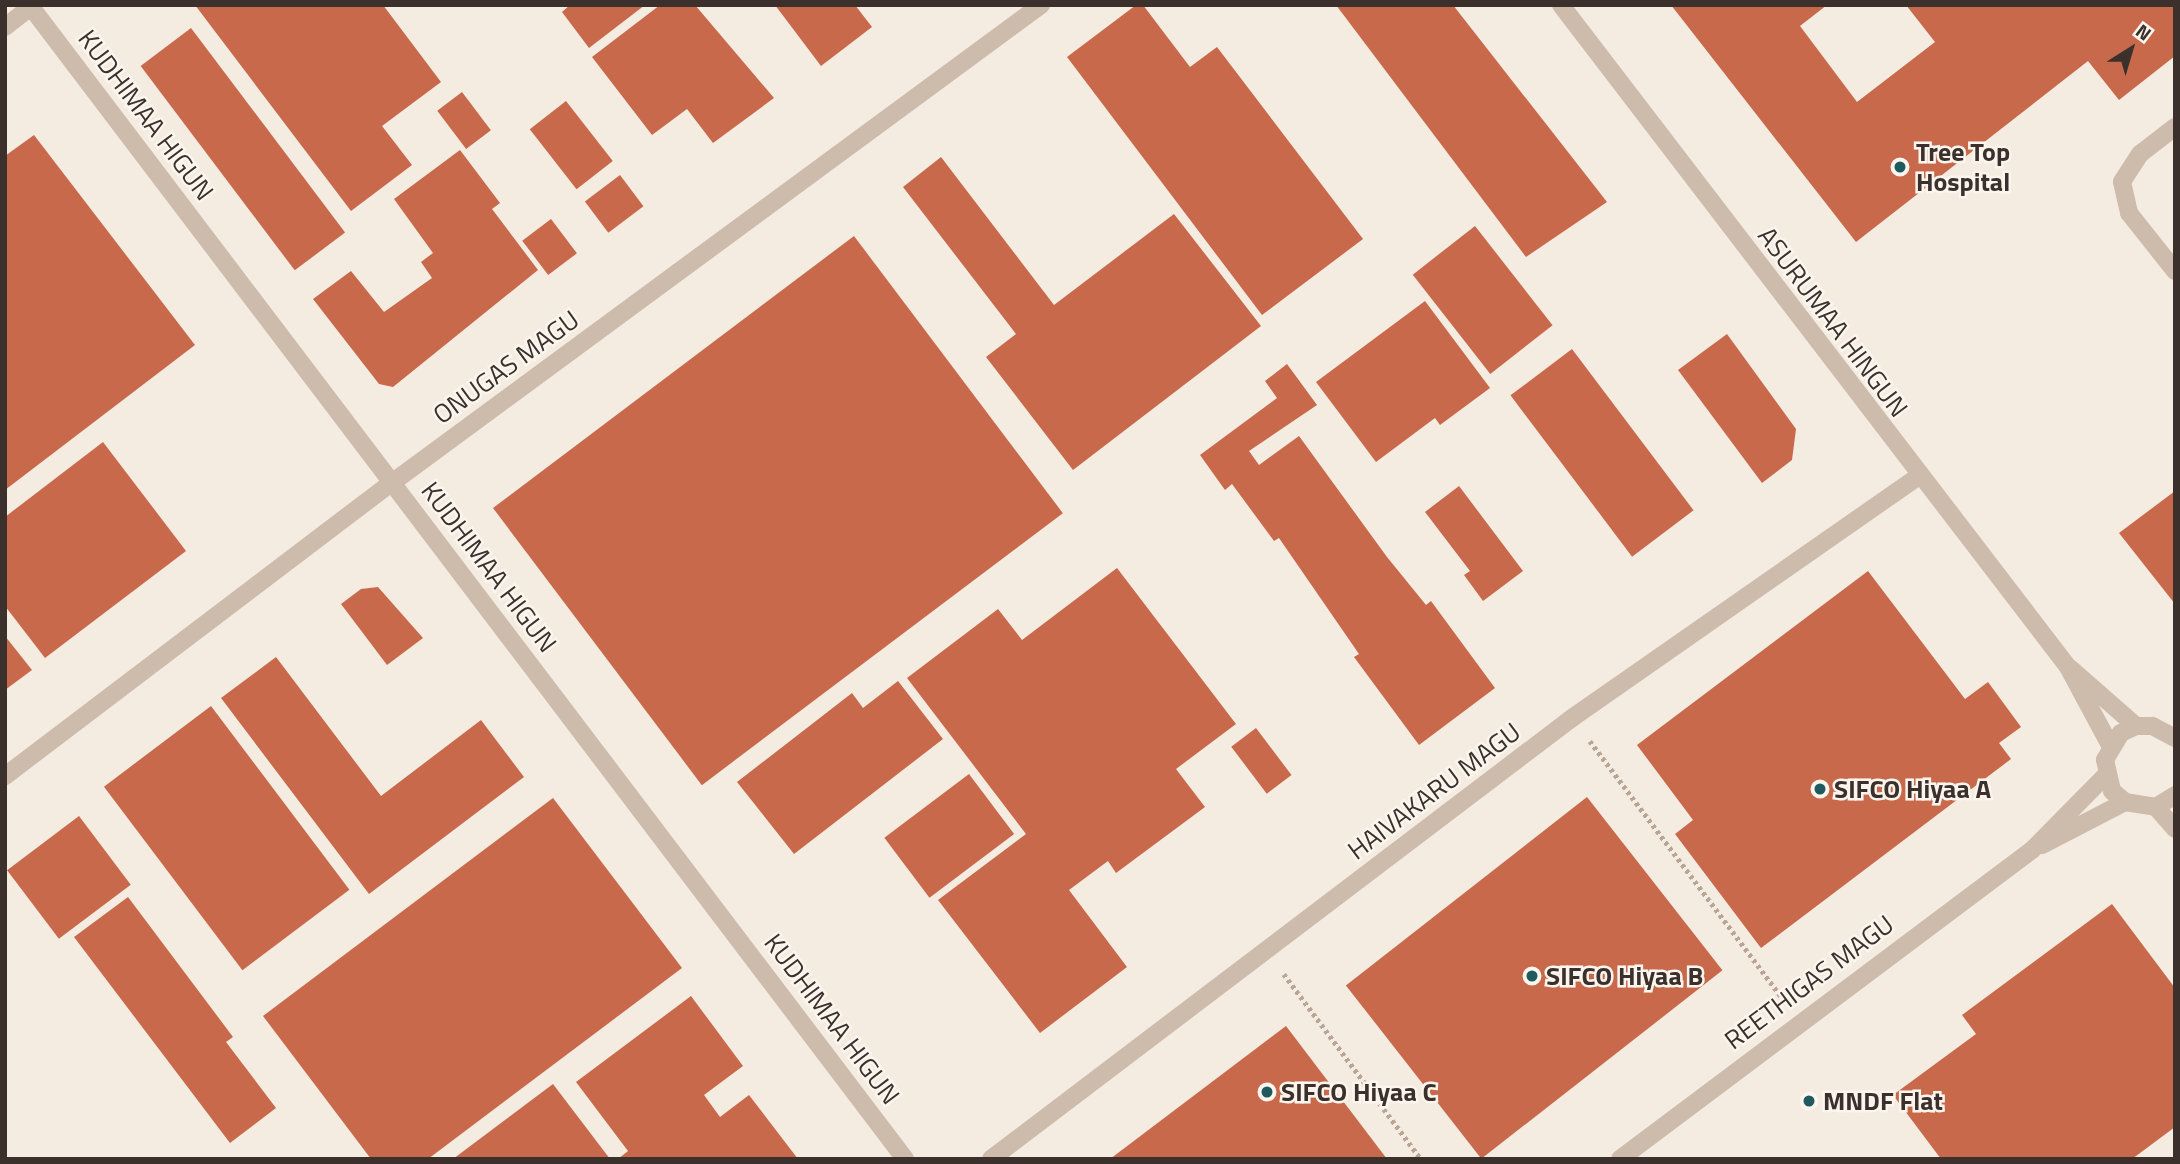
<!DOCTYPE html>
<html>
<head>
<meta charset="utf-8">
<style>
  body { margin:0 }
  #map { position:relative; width:2180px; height:1164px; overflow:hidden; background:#f4ebe1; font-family:"Titillium Web",sans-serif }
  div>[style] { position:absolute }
  .building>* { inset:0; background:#c8694b; transform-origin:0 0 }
  .path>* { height:4.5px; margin-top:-2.25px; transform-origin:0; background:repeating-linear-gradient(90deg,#b9a596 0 3.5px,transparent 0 7px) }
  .minor>* { height:18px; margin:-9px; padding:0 9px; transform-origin:9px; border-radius:9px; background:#cdbbac }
  .tertiary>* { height:18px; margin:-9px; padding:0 9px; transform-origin:9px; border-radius:9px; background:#cdbbac }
  .dots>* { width:19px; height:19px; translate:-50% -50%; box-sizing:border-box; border:4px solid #fbf5ee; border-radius:50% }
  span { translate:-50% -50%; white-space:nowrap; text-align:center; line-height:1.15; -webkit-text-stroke:5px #fbf5ee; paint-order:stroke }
  .street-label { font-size:26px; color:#3b302b }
  .poi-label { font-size:26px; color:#3b302b; font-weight:700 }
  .left { translate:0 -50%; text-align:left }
  .frame { position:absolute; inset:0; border:7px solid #3b302b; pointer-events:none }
  .north { position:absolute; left:2096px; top:14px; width:70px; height:70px; -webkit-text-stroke:5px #fbf5ee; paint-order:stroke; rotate:37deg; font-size:19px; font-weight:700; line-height:28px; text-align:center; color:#3b302b }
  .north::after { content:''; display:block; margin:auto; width:24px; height:32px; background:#3b302b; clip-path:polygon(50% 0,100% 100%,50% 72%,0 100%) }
</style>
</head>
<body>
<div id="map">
  <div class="building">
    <div style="clip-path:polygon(195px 5px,383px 5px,441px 82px,382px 126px,412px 165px,351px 211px)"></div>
    <div style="clip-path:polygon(570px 5px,645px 5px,589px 48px,562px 12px)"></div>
    <div style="clip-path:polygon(660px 5px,695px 5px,774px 98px,713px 143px,687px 109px,652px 135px,592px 57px)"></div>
    <div style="clip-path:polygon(775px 5px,855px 5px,872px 27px,821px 66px)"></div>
    <div style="clip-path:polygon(1136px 5px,1143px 5px,1190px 67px,1217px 47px,1363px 239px,1262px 315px,1067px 57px)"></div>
    <div style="clip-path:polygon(1336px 5px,1453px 5px,1607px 202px,1526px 257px)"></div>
    <div style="clip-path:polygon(1671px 5px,1827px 5px,1800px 26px,1857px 102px,1935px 42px,1906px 5px,2175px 5px,2175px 56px,2119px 100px,2088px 61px,1856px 242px)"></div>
    <div style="left:191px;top:28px;width:256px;height:63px;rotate:53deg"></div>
    <div style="left:462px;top:92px;width:48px;height:31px;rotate:53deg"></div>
    <div style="left:566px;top:101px;width:76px;height:46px;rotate:52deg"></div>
    <div style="clip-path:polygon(34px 135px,195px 345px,5px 490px,5px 156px)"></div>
    <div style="clip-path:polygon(460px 150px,500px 203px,492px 209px,538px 270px,393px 387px,379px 384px,313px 299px,351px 271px,384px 312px,432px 278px,421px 262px,433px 253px,394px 199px)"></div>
    <div style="clip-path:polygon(941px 157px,1054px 305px,1174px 214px,1261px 326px,1073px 470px,986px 357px,1016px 334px,903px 187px)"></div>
    <div style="left:620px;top:175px;width:39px;height:44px;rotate:53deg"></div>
    <div style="left:551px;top:219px;width:43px;height:36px;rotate:53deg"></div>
    <div style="left:1475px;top:226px;width:126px;height:79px;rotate:52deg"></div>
    <div style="left:854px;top:236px;width:347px;height:452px;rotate:53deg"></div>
    <div style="clip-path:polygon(1425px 301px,1490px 388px,1440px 425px,1435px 418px,1376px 462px,1316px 382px)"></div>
    <div style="clip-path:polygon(1727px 334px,1796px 429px,1792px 460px,1762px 483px,1678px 370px)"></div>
    <div style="left:1572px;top:349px;width:202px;height:77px;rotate:53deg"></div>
    <div style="clip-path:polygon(1287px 364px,1317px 405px,1249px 451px,1259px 465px,1299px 436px,1387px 557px,1426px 605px,1431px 601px,1495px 688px,1419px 745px,1354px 657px,1359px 654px,1279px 538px,1274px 541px,1232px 484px,1225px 490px,1200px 455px,1277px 398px,1265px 381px)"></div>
    <div style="clip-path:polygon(103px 442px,186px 551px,45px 658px,5px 606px,5px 517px)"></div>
    <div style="clip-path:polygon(1459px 486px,1523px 571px,1483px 601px,1464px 575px,1470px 571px,1425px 512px)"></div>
    <div style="clip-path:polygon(2175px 491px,2175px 604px,2119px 533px)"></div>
    <div style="clip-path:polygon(1117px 568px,1236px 724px,1176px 769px,1205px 807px,1116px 873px,1108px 861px,1069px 890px,1127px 967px,1040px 1033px,938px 900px,1026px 834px,907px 678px,998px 609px,1022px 640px)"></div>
    <div style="clip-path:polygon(1868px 571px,1965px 699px,1988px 682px,2021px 727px,1999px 743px,2011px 759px,1761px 948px,1675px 834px,1693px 820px,1637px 745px)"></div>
    <div style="clip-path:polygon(378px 587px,423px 638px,387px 665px,341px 604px,361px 589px)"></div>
    <div style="clip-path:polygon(5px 636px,32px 670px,5px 690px)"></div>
    <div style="clip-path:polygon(276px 657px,381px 796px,481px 720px,524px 777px,369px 894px,221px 698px)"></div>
    <div style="clip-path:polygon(898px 681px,943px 739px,794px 854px,737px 782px,852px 693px,863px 708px)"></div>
    <div style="left:211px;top:706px;width:230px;height:134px;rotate:53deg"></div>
    <div style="left:1256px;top:728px;width:59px;height:31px;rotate:53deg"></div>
    <div style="left:969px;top:774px;width:75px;height:106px;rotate:53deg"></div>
    <div style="left:1587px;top:797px;width:220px;height:306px;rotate:52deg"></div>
    <div style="clip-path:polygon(553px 798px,682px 968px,428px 1159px,371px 1159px,263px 1016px)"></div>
    <div style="left:79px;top:816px;width:86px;height:90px;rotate:53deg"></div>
    <div style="clip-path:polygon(128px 897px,233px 1037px,226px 1042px,276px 1108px,230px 1143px,74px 937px)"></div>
    <div style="clip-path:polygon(2112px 904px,2175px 988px,2175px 1127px,2132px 1159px,1941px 1159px,1893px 1095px,1976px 1034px,1962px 1015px)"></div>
    <div style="clip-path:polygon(691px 996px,743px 1066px,704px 1095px,720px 1117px,749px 1095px,798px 1159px,618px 1159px,628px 1151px,576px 1082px)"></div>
    <div style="clip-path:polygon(1286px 1026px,1387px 1159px,1110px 1159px)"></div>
    <div style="clip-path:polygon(553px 1084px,610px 1159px,453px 1159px)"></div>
  </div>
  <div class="path">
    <div style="left:1590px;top:741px;width:324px;rotate:53.2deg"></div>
    <div style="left:1284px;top:974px;width:230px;rotate:53.5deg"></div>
  </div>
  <div class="minor">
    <div style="left:1561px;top:5px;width:834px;rotate:52.55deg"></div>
    <div style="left:2068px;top:667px;width:89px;rotate:61.7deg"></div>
    <div style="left:31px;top:7px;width:1446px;rotate:52.81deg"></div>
    <div style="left:2175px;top:127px;width:44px;rotate:142.4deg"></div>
    <div style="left:2140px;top:154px;width:33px;rotate:123deg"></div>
    <div style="left:2122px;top:182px;width:32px;rotate:77deg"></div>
    <div style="left:2129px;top:213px;width:74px;rotate:51.6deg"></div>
    <div style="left:2071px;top:669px;width:86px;rotate:41.2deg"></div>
    <div style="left:5px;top:776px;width:487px;rotate:-37.2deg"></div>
    <div style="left:393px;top:482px;width:805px;rotate:-36.36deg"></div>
    <div style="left:2156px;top:807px;width:29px;rotate:49deg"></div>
    <div style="left:991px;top:1159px;width:729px;rotate:-37.2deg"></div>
    <div style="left:1572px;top:718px;width:422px;rotate:-34.9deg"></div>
  </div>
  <div class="tertiary">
    <div style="left:5px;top:27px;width:36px;rotate:-38deg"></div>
    <div style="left:2175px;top:738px;width:26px;rotate:-152deg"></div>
    <div style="left:2152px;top:726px;width:16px;rotate:180deg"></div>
    <div style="left:2136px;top:726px;width:17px;rotate:155deg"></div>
    <div style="left:2121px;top:733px;width:31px;rotate:121deg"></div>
    <div style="left:2105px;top:760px;width:32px;rotate:77deg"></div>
    <div style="left:2112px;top:791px;width:17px;rotate:40deg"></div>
    <div style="left:2125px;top:802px;width:31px;rotate:9deg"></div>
    <div style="left:2156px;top:807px;width:22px;rotate:-32deg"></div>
    <div style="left:2042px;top:845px;width:93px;rotate:-27.4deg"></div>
    <div style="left:1620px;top:1159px;width:515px;rotate:-36.87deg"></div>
    <div style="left:2032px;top:850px;width:104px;rotate:-45.4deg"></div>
  </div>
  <div class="dots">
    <div style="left:1900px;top:167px;background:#1f5a5e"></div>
    <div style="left:1820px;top:789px;background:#1f5a5e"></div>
    <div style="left:1532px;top:976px;background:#1f5a5e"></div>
    <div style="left:1267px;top:1092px;background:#1f5a5e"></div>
    <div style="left:1809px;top:1101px;background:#1f5a5e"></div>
  </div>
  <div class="street-label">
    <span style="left:146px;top:115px;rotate:53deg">KUDHIMAA HIGUN</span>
    <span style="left:1833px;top:322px;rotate:53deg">ASURUMAA HINGUN</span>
    <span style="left:506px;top:367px;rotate:-36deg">ONUGAS MAGU</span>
    <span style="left:489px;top:567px;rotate:53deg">KUDHIMAA HIGUN</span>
    <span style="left:1434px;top:791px;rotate:-37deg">HAIVAKARU MAGU</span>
    <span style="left:1809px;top:982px;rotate:-37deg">REETHIGAS MAGU</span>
    <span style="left:832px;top:1019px;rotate:53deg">KUDHIMAA HIGUN</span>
  </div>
  <div class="poi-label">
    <span class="left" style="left:1916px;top:167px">Tree Top<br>Hospital</span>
    <span class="left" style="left:1834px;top:789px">SIFCO Hiyaa A</span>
    <span class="left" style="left:1546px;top:976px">SIFCO Hiyaa B</span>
    <span class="left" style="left:1281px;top:1092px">SIFCO Hiyaa C</span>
    <span class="left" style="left:1823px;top:1101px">MNDF Flat</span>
  </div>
  <div class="frame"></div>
  <div class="north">N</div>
</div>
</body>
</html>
